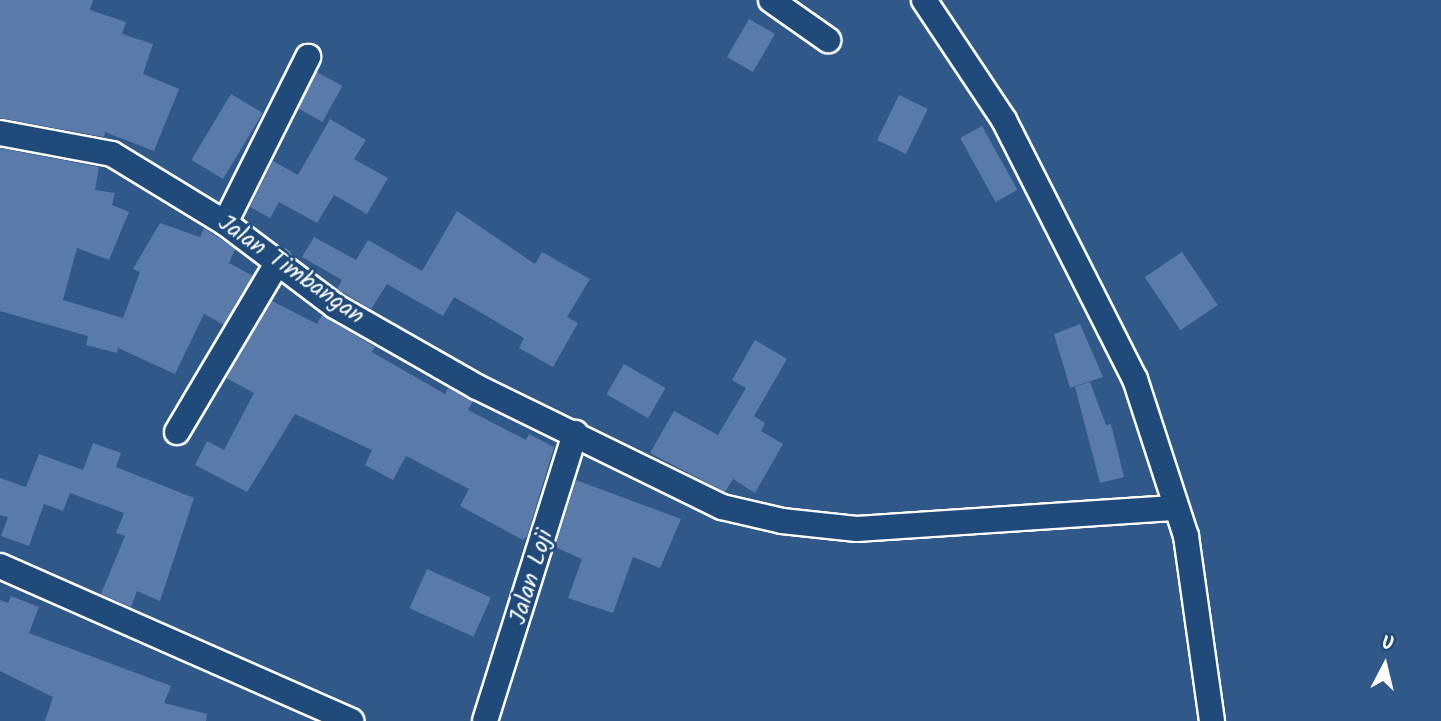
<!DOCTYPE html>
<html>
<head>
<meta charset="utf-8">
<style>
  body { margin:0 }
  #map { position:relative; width:1441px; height:721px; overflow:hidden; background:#305888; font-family:Kalam,sans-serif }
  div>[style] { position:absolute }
  .building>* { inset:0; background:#5a7aaa; transform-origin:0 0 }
  .roads { filter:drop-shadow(2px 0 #fff) drop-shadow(-2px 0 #fff) drop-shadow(0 2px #fff) drop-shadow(0 -2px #fff) }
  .street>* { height:24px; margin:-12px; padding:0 12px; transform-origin:12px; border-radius:12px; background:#1f4a7a }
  span { translate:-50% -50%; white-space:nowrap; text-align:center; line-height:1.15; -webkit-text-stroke:6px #1f4a7a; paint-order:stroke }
  .street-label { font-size:24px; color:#fff }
  .north { position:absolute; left:1350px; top:630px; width:70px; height:70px; -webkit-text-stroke:5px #1f4a7a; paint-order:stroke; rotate:7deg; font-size:19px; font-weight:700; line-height:28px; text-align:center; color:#fff }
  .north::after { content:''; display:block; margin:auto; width:24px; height:32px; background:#fff; clip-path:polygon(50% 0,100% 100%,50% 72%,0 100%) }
</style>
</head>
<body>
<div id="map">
  <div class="building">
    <div style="clip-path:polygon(0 0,93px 0,90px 10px,126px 22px,122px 34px,153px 44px,143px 74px,179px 89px,154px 151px,105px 132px,104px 137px,0 118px)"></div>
    <div style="left:749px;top:19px;width:30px;height:44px;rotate:30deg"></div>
    <div style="left:317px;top:72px;width:29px;height:41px;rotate:29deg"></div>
    <div style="left:231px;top:94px;width:37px;height:77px;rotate:31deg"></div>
    <div style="left:899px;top:95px;width:32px;height:50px;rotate:26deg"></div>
    <div style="clip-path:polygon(330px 119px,366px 140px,354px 159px,388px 178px,367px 214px,334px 195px,317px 223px,279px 202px,270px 218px,250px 207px,273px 161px,298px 175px)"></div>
    <div style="left:982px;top:126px;width:73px;height:25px;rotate:61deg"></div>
    <div style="clip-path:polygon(0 148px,99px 167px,95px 190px,115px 193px,112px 205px,129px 212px,109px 260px,77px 248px,63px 300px,123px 318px,140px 272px,133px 269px,160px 223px,200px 237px,204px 228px,235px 249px,229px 263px,253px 276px,224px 325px,204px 314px,175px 374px,118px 348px,117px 353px,86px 345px,88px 336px,0 311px)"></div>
    <div style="clip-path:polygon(457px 211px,535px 264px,542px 252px,590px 279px,567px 317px,578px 323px,553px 367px,519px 348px,524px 338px,454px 297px,443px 316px,387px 284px,371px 309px,337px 289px,342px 280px,302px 257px,314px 237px,356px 260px,368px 240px,422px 271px)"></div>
    <div style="left:1182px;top:252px;width:64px;height:45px;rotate:56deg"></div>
    <div style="clip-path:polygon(272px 301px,317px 324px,322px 315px,375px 347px,372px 352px,445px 394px,448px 388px,473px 401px,468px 410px,526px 440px,529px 434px,554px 447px,527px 536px,523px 540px,460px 506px,469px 489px,406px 456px,393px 480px,365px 465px,372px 450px,295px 414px,247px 492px,195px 465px,207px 441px,224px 450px,254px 393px,226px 378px)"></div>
    <div style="clip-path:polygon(1080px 324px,1103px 377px,1070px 388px,1054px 334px)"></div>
    <div style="clip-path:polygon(755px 340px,787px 359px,754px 416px,765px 423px,761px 431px,783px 444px,755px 493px,733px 479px,725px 492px,650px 453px,674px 411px,718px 435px,746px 388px,732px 380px)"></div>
    <div style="left:624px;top:364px;width:48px;height:35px;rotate:30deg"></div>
    <div style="clip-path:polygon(1090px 382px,1106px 425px,1111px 424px,1124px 477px,1100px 483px,1075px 387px)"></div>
    <div style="clip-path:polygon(93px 443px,121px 453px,116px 467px,194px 498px,160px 601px,137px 591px,131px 607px,101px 594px,125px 536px,116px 533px,124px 513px,70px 493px,63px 511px,44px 504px,29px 546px,1px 536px,8px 517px,0 515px,0 478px,26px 487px,39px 454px,83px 470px)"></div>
    <div style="clip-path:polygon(576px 480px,681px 519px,660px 568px,633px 557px,613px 613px,568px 598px,582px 559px,555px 547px)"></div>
    <div style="left:427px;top:569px;width:70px;height:43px;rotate:24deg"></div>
    <div style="clip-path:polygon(11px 596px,39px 607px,29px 633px,171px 686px,164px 703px,207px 714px,206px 721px,45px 721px,53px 697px,0 671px,0 600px,8px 603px)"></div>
  </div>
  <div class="roads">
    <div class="street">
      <div style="left:771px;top:0;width:70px;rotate:35.1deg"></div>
      <div style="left:924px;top:0;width:144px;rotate:56.3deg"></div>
      <div style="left:1004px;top:120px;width:290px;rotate:63.2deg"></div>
      <div style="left:1135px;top:379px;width:165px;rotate:72deg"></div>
      <div style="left:1186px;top:536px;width:187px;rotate:82deg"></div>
      <div style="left:0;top:133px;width:114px;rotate:10.6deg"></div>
      <div style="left:112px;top:154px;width:132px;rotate:31.4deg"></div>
      <div style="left:225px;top:223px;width:138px;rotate:37deg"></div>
      <div style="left:335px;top:306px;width:163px;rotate:29.7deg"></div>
      <div style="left:477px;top:387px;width:273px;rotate:26.1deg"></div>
      <div style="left:722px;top:507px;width:62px;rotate:13.1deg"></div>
      <div style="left:782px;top:521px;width:75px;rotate:6.1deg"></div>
      <div style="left:857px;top:529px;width:320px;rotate:-3.8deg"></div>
      <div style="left:225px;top:223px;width:186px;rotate:-63.4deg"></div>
      <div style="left:177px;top:432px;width:198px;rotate:-59.3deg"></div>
      <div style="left:0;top:566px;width:384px;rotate:23.8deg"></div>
      <div style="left:485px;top:721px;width:302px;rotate:-72.6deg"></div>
    </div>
  </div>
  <div class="street-label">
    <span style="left:291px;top:270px;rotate:35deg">Jalan Timbangan</span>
    <span style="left:532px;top:577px;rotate:-73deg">Jalan Loji</span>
  </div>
  <div class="north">U</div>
</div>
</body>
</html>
